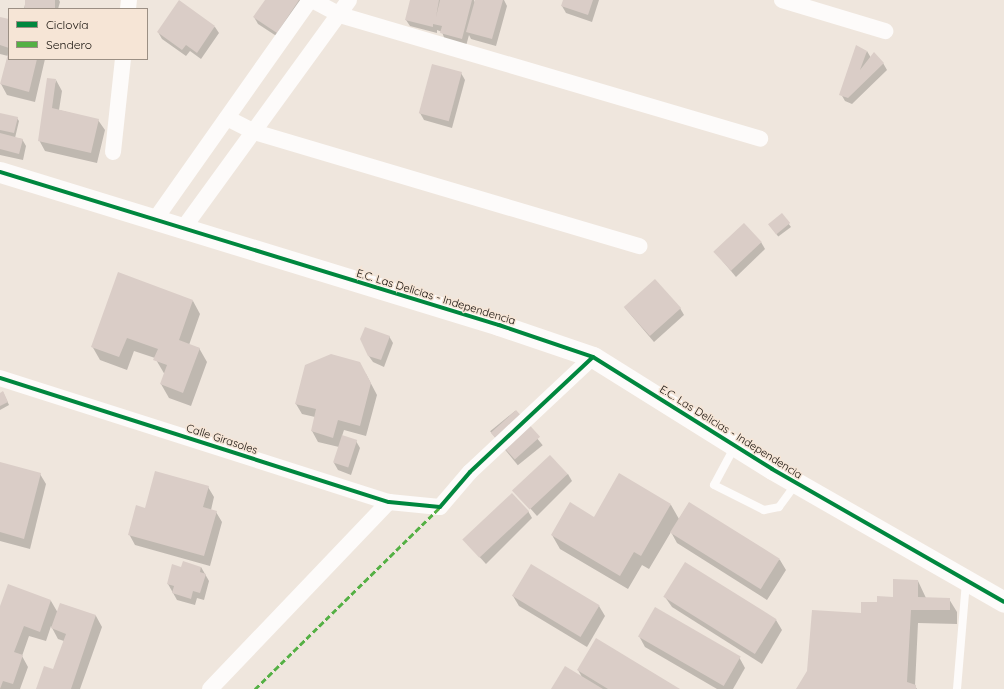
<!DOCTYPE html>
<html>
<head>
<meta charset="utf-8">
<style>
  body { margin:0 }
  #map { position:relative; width:1004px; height:689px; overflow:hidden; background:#efe6dd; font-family:Quicksand,sans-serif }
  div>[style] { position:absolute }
  .shadow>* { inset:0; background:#0003; transform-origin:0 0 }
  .building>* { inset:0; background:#dacdc7; transform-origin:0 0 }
  .service>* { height:8px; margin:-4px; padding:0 4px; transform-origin:4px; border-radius:4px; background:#fdfbfa }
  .minor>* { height:16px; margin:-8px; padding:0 8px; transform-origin:8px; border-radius:8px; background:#fdfbfa }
  .tertiary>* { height:21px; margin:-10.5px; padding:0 10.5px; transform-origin:10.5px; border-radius:10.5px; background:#fdfbfa }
  .quiet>* { height:3px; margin-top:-1.5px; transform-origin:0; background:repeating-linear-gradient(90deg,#54b044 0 6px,transparent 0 9px) }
  .cycleway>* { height:4px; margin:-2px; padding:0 2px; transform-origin:2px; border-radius:2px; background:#00873e }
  span { translate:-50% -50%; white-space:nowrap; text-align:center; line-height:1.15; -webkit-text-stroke:3px #f6e5d6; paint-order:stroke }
  .street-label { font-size:11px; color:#120d08 }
  .legend { position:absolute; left:8px; top:8px; width:140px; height:52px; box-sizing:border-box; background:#f6e5d6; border:1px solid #9b8f84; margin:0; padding:5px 7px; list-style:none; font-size:12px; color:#120d08 }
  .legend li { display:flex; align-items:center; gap:8px; height:20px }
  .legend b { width:20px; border:1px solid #9b8f84 }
</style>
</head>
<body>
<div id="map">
  <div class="shadow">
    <div style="clip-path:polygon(26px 0,59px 0,60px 2px,58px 9px,24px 9px)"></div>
    <div style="clip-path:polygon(266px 0,308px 0,281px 39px,258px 24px,254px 17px)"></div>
    <div style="clip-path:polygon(411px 0,474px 0,475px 3px,476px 0,504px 0,507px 6px,496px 46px,471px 39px,469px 35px,466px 46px,445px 40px,442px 32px,437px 30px,437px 33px,410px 26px,406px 20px)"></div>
    <div style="clip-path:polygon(564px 0,599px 0,592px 22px,566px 13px,562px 6px)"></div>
    <div style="clip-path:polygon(0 18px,9px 20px,9px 59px,45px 59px,35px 102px,7px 95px,1px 84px,8px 56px,0 54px)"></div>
    <div style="clip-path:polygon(215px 27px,219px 33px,201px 59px,190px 51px,186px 56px,162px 39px,158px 32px)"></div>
    <div style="clip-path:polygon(867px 51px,871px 58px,883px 63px,887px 70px,852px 104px,845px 101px,841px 94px)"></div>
    <div style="clip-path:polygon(461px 73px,465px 80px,452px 128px,424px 120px,420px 113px)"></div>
    <div style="clip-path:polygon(56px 80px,62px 91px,59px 110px,98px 120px,105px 130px,97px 163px,45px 151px,39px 140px)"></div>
    <div style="clip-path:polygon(17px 118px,19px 121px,15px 138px,22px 139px,26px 146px,23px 160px,0 155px,0 119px)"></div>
    <div style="left:782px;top:215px;width:15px;height:16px;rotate:53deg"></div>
    <div style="clip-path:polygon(761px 242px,765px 249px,736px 277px,715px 252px)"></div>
    <div style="clip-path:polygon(193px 301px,200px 314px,189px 345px,199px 348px,207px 362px,191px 406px,169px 398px,161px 384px,165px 375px,155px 358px,134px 351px,127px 370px,100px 360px,92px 346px)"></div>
    <div style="clip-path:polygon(625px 308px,680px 308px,684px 315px,654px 342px)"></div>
    <div style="clip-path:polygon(389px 336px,393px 343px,384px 367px,373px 362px,368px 355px)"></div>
    <div style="clip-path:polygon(366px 374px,377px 395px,366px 436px,344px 430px,342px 436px,356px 441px,360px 448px,351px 475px,338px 470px,334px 463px,339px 447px,318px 442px,312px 431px,315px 417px,302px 414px,296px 404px)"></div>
    <div style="clip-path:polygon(3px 392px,9px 405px,0 410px,0 394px)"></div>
    <div style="left:515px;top:411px;width:44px;height:32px;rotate:51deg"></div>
    <div style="clip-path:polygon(0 463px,40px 474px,46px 484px,30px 549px,0 541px)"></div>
    <div style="clip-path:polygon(568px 474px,572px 481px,537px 516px,515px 491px)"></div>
    <div style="clip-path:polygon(208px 487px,214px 497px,211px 510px,216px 512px,222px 522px,210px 566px,135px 545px,129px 534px,145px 509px)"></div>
    <div style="clip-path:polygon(689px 503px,780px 560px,786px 570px,767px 600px,677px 543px,671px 532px,649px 569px,642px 565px,628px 589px,560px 549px,552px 535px,594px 518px,671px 505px,679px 519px)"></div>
    <div style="clip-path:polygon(528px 511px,532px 518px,486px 564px,465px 541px)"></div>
    <div style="clip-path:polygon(201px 567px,209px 581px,204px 600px,197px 598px,195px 605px,177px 600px,168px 584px,182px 568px)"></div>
    <div style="clip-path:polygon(918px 581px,926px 598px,949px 599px,957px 612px,957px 624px,918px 623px,915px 686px,917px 689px,798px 689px,862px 614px,877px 603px,894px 598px)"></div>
    <div style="clip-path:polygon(513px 596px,599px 606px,605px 616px,587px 647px,519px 606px)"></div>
    <div style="clip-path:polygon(665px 597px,776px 620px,782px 630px,762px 664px,672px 607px)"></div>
    <div style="clip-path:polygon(51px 601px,58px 613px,61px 604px,96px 616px,102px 627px,80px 689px,37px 689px,54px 670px,64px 641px,58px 639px,51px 626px,46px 641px,29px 636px,22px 656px,28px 667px,20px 689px,0 689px,0 609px)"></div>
    <div style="clip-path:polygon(639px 636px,739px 657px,745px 668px,733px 689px,717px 689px,645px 647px)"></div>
    <div style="clip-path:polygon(578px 670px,678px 689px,552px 689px,582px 677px)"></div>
  </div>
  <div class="building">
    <div style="left:25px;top:0;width:30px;height:9px"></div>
    <div style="clip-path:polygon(179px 0,215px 26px,197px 53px,186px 45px,182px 50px,157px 32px)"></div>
    <div style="clip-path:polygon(265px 0,299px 0,277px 33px,253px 17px)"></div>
    <div style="clip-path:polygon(410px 0,439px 0,436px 17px,440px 0,472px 0,462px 39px,440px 33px,442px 26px,433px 24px,433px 27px,405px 20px)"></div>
    <div style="clip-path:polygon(475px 0,503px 0,492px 39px,466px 32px)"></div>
    <div style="clip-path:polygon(563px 0,593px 0,588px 15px,561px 6px)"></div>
    <div style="clip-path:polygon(0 17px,9px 19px,9px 48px,0 45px)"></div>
    <div style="clip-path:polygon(856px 45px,867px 51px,860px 70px,874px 52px,884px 63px,848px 98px,839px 95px)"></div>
    <div style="clip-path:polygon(9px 50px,9px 59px,37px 59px,29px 92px,0 84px)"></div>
    <div style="left:432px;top:64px;width:31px;height:51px;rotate:15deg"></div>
    <div style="clip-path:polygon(47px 78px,56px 79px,52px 108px,99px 119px,91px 153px,38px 141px)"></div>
    <div style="clip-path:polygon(0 113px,18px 117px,14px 133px,0 130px)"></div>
    <div style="clip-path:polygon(0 133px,23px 139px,19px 154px,0 149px)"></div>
    <div style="left:782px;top:213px;width:13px;height:18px;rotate:51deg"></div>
    <div style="left:744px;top:223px;width:26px;height:42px;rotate:47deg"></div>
    <div style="clip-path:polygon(118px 272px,193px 300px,179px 340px,200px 348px,183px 393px,160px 384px,167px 365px,153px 360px,158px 349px,127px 338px,119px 357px,91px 347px)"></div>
    <div style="left:655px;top:279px;width:39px;height:42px;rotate:48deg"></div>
    <div style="clip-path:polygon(365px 327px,390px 336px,381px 360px,368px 356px,360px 339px)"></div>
    <div style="clip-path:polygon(331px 354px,360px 362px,371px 383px,360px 426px,338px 420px,333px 438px,311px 431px,316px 409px,295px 404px,305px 365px)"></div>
    <div style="clip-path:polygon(3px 391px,8px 402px,0 406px,0 393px)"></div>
    <div style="left:516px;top:410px;width:36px;height:34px;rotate:48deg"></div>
    <div style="left:342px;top:435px;width:16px;height:29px;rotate:18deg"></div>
    <div style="left:550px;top:455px;width:26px;height:52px;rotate:47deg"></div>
    <div style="clip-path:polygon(0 462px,41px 473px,24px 539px,0 532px)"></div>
    <div style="clip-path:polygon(155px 471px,209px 486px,203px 507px,217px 511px,204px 556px,128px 535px,136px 505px,145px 508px)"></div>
    <div style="clip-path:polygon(619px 473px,671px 504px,641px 556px,634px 552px,620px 576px,551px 535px,570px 502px,594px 517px)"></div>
    <div style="left:512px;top:493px;width:25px;height:68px;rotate:47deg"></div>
    <div style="left:689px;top:502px;width:107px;height:36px;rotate:32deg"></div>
    <div style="clip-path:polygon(183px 561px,201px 567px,200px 572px,206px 574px,200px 593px,193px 591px,191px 599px,172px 593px,174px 586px,167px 584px,172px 564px,181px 567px)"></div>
    <div style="left:685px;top:562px;width:108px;height:41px;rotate:32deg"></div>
    <div style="left:531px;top:564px;width:80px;height:37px;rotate:31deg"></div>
    <div style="clip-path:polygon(893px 579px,918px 580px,918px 597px,950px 598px,950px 610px,911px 610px,907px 682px,916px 685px,916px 689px,796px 689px,807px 671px,812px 610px,861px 613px,861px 602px,877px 602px,877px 596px,893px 597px)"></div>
    <div style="clip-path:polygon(8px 584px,51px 600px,40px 632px,24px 626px,14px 652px,23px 655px,13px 684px,3px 681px,0 689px,0 606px)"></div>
    <div style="clip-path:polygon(60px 603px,96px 615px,71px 689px,36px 689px,44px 666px,53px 669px,66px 634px,51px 628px)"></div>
    <div style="left:655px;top:607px;width:99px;height:34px;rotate:30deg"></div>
    <div style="clip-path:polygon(596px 638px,680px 689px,608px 689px,577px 670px)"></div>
    <div style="clip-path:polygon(565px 666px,603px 689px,551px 689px)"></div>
  </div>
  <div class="service">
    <div style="left:735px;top:446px;width:44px;rotate:118.3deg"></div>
    <div style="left:714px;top:485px;width:56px;rotate:26.6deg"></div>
    <div style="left:764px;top:510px;width:15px;rotate:-11deg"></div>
    <div style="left:779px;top:507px;width:29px;rotate:-54deg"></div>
    <div style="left:957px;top:689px;width:108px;rotate:-85.2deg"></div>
  </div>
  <div class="minor">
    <div style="left:312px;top:0;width:32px;rotate:28deg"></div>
    <div style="left:340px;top:15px;width:438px;rotate:16.4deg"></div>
    <div style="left:782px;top:0;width:108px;rotate:16.8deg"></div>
    <div style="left:128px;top:9px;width:9px;rotate:-84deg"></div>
    <div style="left:227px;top:118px;width:30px;rotate:27deg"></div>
    <div style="left:254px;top:132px;width:402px;rotate:16.5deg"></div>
    <div style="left:113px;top:152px;width:94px;rotate:-83.9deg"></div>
    <div style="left:154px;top:221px;width:271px;rotate:-54.8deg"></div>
    <div style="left:182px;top:230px;width:284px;rotate:-54deg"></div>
    <div style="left:0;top:378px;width:408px;rotate:17.7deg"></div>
    <div style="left:389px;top:502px;width:51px;rotate:5.6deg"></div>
    <div style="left:440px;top:507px;width:46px;rotate:-49.4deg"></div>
    <div style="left:470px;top:472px;width:168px;rotate:-43.1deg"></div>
    <div style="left:210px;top:689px;width:259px;rotate:-46.3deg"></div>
  </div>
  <div class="tertiary">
    <div style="left:0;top:172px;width:522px;rotate:17.05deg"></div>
    <div style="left:499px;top:325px;width:99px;rotate:18.8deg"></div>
    <div style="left:593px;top:357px;width:211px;rotate:32deg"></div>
    <div style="left:772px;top:469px;width:267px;rotate:29.8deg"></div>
  </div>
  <div class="quiet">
    <div style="left:255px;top:689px;width:260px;rotate:-44.5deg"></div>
  </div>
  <div class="cycleway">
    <div style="left:0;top:172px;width:522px;rotate:17.05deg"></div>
    <div style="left:499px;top:325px;width:99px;rotate:18.8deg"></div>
    <div style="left:593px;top:357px;width:211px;rotate:32deg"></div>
    <div style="left:772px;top:469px;width:267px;rotate:29.8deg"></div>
    <div style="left:0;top:378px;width:408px;rotate:17.7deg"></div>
    <div style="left:389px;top:502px;width:51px;rotate:5.6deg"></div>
    <div style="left:440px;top:507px;width:46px;rotate:-49.4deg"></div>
    <div style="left:470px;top:472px;width:168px;rotate:-43.1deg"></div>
  </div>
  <div class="street-label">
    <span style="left:436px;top:297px;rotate:17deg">E.C. Las Delicias - Independencia</span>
    <span style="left:731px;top:432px;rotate:32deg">E.C. Las Delicias - Independencia</span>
    <span style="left:222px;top:439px;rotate:18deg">Calle Girasoles</span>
  </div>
  <ul class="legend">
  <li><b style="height:5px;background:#00873e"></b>Ciclovía</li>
  <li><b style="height:5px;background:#54b044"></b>Sendero</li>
  </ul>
</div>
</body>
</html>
